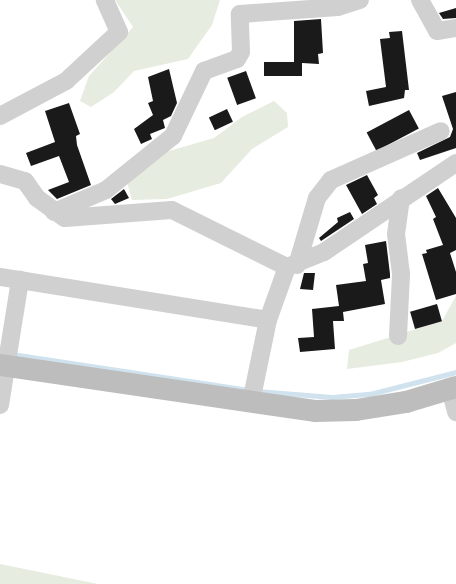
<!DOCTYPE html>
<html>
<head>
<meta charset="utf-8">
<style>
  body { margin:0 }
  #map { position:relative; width:456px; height:584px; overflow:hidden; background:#fff; font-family:Quicksand,sans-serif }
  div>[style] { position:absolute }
  .green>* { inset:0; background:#e6ecdf }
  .stream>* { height:4.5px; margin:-2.25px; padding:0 2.25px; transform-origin:2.25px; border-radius:2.25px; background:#cfe2ee }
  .building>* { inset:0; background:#1a1a1a; transform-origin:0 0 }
  .street>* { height:18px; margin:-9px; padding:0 9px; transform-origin:9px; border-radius:9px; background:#d0d0d0 }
  .secondary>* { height:22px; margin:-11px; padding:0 11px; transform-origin:11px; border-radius:11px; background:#bdbdbd }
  span { translate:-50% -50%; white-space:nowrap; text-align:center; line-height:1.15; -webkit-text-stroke:4px #fff; paint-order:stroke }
</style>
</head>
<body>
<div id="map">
  <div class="green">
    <div style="clip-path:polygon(115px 0,220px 0,212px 25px,188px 59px,134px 71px,114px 92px,91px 107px,80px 101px,89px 76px,133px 27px)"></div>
    <div style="clip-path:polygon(274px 101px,287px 113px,288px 127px,252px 149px,221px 183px,167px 199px,132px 200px,127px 182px,145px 158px,214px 138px,242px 117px)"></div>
    <div style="clip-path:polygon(456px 296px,456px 343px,438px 353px,402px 362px,347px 369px,349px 350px,442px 321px)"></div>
    <div style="clip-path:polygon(0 564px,98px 584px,0 584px)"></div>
  </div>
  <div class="stream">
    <div style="left:12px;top:354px;width:241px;rotate:8.6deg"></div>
    <div style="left:257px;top:391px;width:75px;rotate:4.6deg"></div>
    <div style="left:332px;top:397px;width:38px;rotate:-5deg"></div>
    <div style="left:370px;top:394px;width:89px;rotate:-14.3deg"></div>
  </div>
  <div class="building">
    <div style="clip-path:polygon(456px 8px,456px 18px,443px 19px,439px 13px)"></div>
    <div style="clip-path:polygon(321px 19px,323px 53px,318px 54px,319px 64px,302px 63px,302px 76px,264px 76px,264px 62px,294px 62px,294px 21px)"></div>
    <div style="clip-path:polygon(402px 31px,409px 90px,405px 90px,404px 98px,369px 106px,366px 91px,386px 87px,380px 39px,390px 38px,389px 32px)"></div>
    <div style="clip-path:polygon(169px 69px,177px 103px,171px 116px,163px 120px,165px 128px,150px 134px,152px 139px,141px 144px,134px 129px,153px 115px,148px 103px,153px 101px,148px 77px)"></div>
    <div style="left:246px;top:71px;width:29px;height:20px;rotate:70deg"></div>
    <div style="clip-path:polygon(456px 92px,456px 148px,420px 160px,417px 153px,450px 137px,453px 129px,442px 96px)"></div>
    <div style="clip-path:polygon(69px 103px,80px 134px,76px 136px,77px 145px,91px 185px,57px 199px,48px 190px,69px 182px,59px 156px,31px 166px,26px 153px,55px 142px,45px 111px)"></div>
    <div style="left:227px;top:109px;width:14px;height:20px;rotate:65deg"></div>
    <div style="left:409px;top:110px;width:21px;height:48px;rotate:62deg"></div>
    <div style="clip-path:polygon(367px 175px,378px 195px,374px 198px,377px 204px,362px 214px,346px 185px)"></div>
    <div style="clip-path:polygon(438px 188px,456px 218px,456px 250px,450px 253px,456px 272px,456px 294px,436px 300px,422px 254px,427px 253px,426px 250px,443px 245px,433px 219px,436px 217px,426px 196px)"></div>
    <div style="clip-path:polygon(124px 189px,129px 198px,115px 204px,111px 199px)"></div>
    <div style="clip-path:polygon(350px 212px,354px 219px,321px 241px,319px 238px,338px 222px,337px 218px)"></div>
    <div style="clip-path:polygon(386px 241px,390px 274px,390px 278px,381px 280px,385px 304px,343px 312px,344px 321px,333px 321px,335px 349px,300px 352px,298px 338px,314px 337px,312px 309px,339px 306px,336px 285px,366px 281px,363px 264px,368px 263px,365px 245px)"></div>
    <div style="clip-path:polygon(304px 273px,315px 273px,313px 290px,300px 289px)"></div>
    <div style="left:437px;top:304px;width:18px;height:28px;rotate:74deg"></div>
  </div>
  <div class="street">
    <div style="left:420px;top:0;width:35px;rotate:61deg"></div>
    <div style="left:437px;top:31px;width:19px;rotate:-9deg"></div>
    <div style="left:0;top:116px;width:75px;rotate:-27.9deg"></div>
    <div style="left:66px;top:81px;width:72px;rotate:-42.8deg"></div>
    <div style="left:119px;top:32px;width:35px;rotate:-114deg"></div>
    <div style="left:0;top:174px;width:26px;rotate:16deg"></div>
    <div style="left:25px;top:181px;width:21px;rotate:55deg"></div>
    <div style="left:37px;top:198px;width:34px;rotate:36deg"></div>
    <div style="left:65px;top:218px;width:107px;rotate:-4.3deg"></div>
    <div style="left:172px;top:210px;width:128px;rotate:26.4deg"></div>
    <div style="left:287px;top:267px;width:40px;rotate:-22deg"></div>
    <div style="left:324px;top:252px;width:159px;rotate:-34deg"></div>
    <div style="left:54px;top:212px;width:56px;rotate:-22.9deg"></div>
    <div style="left:106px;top:190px;width:86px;rotate:-38.9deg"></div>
    <div style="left:173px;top:136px;width:72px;rotate:-64.5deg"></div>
    <div style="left:204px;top:71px;width:35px;rotate:-20deg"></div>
    <div style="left:237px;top:59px;width:8px;rotate:-60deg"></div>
    <div style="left:241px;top:52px;width:38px;rotate:-92deg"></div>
    <div style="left:240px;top:14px;width:98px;rotate:-4.1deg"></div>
    <div style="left:338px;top:7px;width:23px;rotate:-18deg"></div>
    <div style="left:297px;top:265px;width:70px;rotate:-73.4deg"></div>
    <div style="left:317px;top:198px;width:23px;rotate:-52deg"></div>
    <div style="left:331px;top:180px;width:120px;rotate:-24deg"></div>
    <div style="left:0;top:277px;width:271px;rotate:9.1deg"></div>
    <div style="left:398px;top:336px;width:62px;rotate:-87.2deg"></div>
    <div style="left:401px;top:274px;width:40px;rotate:-97.1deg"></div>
    <div style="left:396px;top:234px;width:36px;rotate:-82deg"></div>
    <div style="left:450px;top:389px;width:24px;rotate:75deg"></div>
    <div style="left:251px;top:402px;width:84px;rotate:-78.3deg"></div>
    <div style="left:268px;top:320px;width:56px;rotate:-70.3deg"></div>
    <div style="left:0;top:405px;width:127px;rotate:-80.9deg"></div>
  </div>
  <div class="secondary">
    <div style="left:0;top:365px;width:318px;rotate:8.3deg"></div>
    <div style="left:315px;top:411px;width:41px;rotate:-1.4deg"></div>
    <div style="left:356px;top:410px;width:51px;rotate:-9.1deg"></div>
    <div style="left:406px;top:402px;width:52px;rotate:-16.7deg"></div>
  </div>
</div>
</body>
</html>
